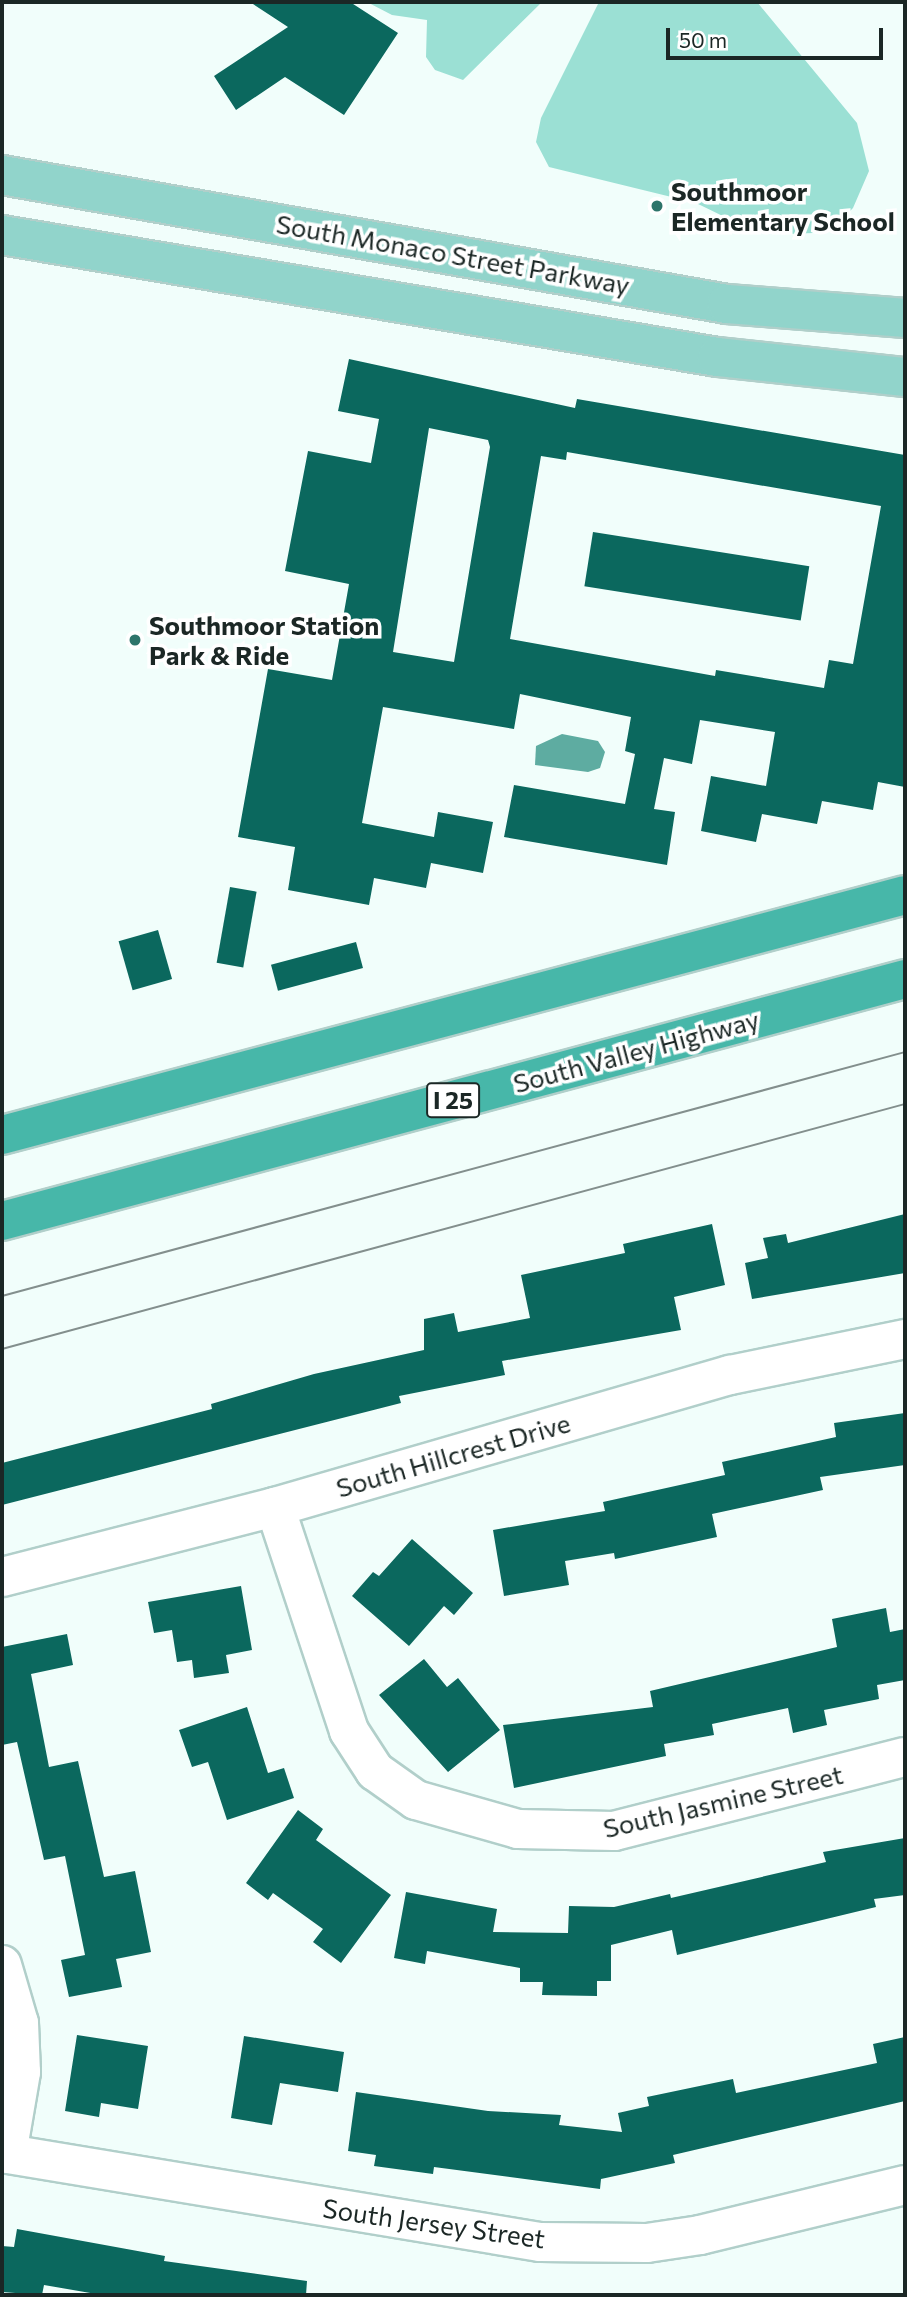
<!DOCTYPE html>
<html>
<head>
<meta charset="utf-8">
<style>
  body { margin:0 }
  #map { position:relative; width:907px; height:2297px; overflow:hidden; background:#f1fefb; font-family:Commissioner,sans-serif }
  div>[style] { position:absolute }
  .green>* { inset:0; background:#9be0d4 }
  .water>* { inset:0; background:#5eaca1 }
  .building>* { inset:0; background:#0b685e; transform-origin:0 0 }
  .roads { filter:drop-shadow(2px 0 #b1cfca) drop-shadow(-2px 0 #b1cfca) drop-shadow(0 2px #b1cfca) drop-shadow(0 -2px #b1cfca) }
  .minor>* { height:38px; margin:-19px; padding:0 19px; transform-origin:19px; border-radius:19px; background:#fff }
  .major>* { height:38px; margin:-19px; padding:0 19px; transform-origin:19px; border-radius:19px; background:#91d4cb }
  .highway>* { height:38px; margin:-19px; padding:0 19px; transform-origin:19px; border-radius:19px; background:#47b7a9 }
  .tram>* { height:2px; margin:-1px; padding:0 1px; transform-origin:1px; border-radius:1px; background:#838f8d }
  .dots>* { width:19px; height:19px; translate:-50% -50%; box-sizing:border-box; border:4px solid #fff; border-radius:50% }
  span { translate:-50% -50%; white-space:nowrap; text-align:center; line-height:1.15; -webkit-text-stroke:7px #fff; paint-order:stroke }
  .shield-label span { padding:2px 5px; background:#fff; border:2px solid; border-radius:5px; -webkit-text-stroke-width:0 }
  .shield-label { font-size:24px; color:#1b2725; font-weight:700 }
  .poi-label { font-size:26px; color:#1b2725; font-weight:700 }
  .left { translate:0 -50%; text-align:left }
  .street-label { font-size:26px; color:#1b2725 }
  .frame { position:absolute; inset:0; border:4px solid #1b2725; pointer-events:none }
  .scale { position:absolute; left:666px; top:28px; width:217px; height:32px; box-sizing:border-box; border:4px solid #1b2725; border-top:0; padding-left:9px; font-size:21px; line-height:24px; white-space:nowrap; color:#1b2725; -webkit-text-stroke:5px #fff; paint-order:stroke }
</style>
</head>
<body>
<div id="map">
  <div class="green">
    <div style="clip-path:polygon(367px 2px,542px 2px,463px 80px,435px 70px,426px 57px,427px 20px,392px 15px)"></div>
    <div style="clip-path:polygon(599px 2px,757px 2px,857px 123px,869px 171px,853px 208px,838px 223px,813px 233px,787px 234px,731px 220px,696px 203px,549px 167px,536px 142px,541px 118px)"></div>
  </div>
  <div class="water">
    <div style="clip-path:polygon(562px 734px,598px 741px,605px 752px,600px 768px,588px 772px,535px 765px,536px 746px)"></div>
  </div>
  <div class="building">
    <div style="clip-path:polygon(250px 2px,350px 2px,398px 33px,344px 115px,285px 77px,236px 110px,214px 76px,288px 27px)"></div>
    <div style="clip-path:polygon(evenodd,349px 359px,575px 408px,577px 399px,905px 455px,905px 787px,878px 782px,873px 810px,822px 801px,817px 824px,762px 814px,756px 842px,701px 831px,711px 776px,766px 786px,775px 732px,700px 720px,692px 764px,664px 758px,654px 809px,675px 812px,667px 865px,504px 837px,514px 785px,625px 804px,635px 754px,625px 751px,631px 717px,520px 694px,514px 729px,383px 707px,362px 823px,434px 837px,438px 812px,493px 822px,483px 873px,431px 863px,426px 888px,374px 878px,369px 905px,288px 890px,295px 847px,238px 837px,268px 669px,332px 680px,349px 584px,285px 571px,308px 451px,371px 463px,379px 419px,338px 411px,349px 359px,429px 428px,488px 440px,490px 447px,454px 662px,393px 652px,429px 428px,349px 359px,567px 452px,881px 506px,853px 664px,829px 660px,824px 688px,716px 670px,715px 676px,510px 639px,541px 456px,566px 460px,567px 452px)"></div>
    <div style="left:593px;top:532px;width:219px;height:55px;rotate:9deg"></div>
    <div style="left:230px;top:887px;width:27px;height:77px;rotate:10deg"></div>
    <div style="left:158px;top:930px;width:51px;height:41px;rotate:74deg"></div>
    <div style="left:356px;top:942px;width:27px;height:88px;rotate:75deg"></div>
    <div style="clip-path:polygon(905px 1214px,905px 1273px,752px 1299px,745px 1263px,768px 1258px,763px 1238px,786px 1234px,788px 1243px)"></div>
    <div style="clip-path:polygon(712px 1224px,725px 1285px,674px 1297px,681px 1330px,502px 1361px,505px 1375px,399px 1396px,401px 1403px,2px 1505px,2px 1463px,212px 1409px,211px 1404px,314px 1374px,424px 1350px,424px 1319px,454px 1313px,458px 1332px,530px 1318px,521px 1275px,625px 1253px,623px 1244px)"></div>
    <div style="clip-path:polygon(905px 1413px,905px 1465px,820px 1477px,823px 1490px,712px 1514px,717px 1537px,615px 1559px,614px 1553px,565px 1561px,569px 1585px,504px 1596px,493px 1530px,605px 1511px,603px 1502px,725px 1475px,722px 1462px,836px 1437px,834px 1423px)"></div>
    <div style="clip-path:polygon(412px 1539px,473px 1593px,454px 1615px,444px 1606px,409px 1646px,352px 1596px,373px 1572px,379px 1576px)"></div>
    <div style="clip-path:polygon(241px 1586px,252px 1650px,226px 1655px,229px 1673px,194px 1678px,192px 1660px,177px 1662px,172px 1630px,154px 1633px,148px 1602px)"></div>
    <div style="clip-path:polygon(886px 1608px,890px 1632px,905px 1629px,905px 1680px,877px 1685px,879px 1699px,824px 1710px,827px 1725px,793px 1733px,788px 1708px,712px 1724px,714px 1735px,664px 1744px,666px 1756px,514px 1788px,503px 1725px,653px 1707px,650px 1691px,837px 1647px,832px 1619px)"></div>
    <div style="clip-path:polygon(67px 1634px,73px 1665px,31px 1674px,49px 1767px,78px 1761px,104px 1877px,135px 1871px,151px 1952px,116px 1959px,122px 1987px,69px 1997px,61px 1960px,85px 1955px,65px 1856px,44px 1860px,17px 1742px,2px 1745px,2px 1647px)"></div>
    <div style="clip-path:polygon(424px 1659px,447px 1687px,458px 1678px,500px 1730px,448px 1772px,379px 1695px)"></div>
    <div style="clip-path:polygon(247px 1707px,268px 1773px,284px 1768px,294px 1798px,227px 1820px,208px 1762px,192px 1767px,179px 1730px)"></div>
    <div style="clip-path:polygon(298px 1810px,323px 1829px,316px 1840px,391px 1895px,341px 1963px,313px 1942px,323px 1929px,273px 1893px,268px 1900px,246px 1883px)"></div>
    <div style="clip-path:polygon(905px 1838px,905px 1895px,874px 1899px,876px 1907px,677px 1955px,672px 1930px,611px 1945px,611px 1981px,597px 1981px,597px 1996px,542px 1995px,543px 1982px,520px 1982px,520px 1968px,427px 1951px,425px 1964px,394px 1958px,406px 1892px,497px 1909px,493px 1932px,568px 1933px,569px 1906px,614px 1907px,670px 1894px,671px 1898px,826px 1862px,823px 1852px)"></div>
    <div style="clip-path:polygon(77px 2035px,148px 2046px,138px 2109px,101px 2103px,99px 2117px,65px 2111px)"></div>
    <div style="clip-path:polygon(244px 2036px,344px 2052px,338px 2092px,280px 2083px,272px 2125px,231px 2118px)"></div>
    <div style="clip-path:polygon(905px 2037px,905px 2101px,673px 2155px,675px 2163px,601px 2179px,600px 2189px,434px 2167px,433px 2174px,374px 2166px,376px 2155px,348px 2151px,356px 2092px,488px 2111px,561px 2115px,559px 2125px,622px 2132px,618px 2113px,649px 2106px,647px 2097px,733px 2079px,736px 2093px,877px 2063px,873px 2044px)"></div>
    <div style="clip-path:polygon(17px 2229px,165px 2256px,164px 2261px,307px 2281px,306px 2295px,102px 2295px,44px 2285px,42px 2295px,2px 2292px,2px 2246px,14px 2247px)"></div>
  </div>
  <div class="roads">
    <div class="minor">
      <div style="left:275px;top:1507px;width:236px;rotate:71.7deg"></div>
      <div style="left:349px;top:1731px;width:48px;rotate:57deg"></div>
      <div style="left:375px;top:1771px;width:50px;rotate:35.3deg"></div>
      <div style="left:416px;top:1800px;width:106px;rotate:15.9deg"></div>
      <div style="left:518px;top:1829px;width:96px;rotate:1.2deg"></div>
      <div style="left:614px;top:1831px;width:300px;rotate:-14.3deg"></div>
      <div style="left:2px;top:1577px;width:282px;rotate:-14.4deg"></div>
      <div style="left:275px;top:1507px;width:474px;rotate:-16.2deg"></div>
      <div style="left:730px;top:1375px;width:179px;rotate:-11.6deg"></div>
      <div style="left:2px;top:1965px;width:60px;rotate:73.7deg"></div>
      <div style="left:19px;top:2023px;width:49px;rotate:87.7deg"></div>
      <div style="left:21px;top:2072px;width:83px;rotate:99.7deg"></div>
      <div style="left:2px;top:2153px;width:545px;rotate:9.39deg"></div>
      <div style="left:540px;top:2242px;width:107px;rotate:0.5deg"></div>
      <div style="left:647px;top:2243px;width:54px;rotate:-8.6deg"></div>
      <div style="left:700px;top:2235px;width:211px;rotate:-13.7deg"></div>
    </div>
    <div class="major">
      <div style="left:2px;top:175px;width:736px;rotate:10.09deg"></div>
      <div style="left:727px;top:304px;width:179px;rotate:4.5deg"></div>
      <div style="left:2px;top:235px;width:725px;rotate:9.68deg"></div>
      <div style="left:717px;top:357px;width:189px;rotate:6.1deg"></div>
    </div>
    <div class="highway">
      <div style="left:2px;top:1135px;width:934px;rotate:-14.88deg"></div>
      <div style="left:2px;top:1221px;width:935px;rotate:-15deg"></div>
    </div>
  </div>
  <div class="tram">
    <div style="left:2px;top:1296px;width:935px;rotate:-15.12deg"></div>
    <div style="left:2px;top:1349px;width:936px;rotate:-15.18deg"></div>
  </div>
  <div class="dots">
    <div style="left:657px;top:206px;background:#2d746a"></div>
    <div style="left:135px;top:640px;background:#2d746a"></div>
  </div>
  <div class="shield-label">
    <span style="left:453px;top:1100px">I 25</span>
  </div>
  <div class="poi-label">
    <span class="left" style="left:671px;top:206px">Southmoor<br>Elementary School</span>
    <span class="left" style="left:149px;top:640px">Southmoor Station<br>Park &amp; Ride</span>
  </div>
  <div class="street-label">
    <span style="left:453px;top:254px;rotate:10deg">South Monaco Street Parkway</span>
    <span style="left:636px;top:1051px;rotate:-15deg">South Valley Highway</span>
    <span style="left:453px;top:1455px;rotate:-16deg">South Hillcrest Drive</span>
    <span style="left:723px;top:1801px;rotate:-13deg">South Jasmine Street</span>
    <span style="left:434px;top:2223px;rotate:8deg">South Jersey Street</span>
  </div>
  <div class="frame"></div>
  <div class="scale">50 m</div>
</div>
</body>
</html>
